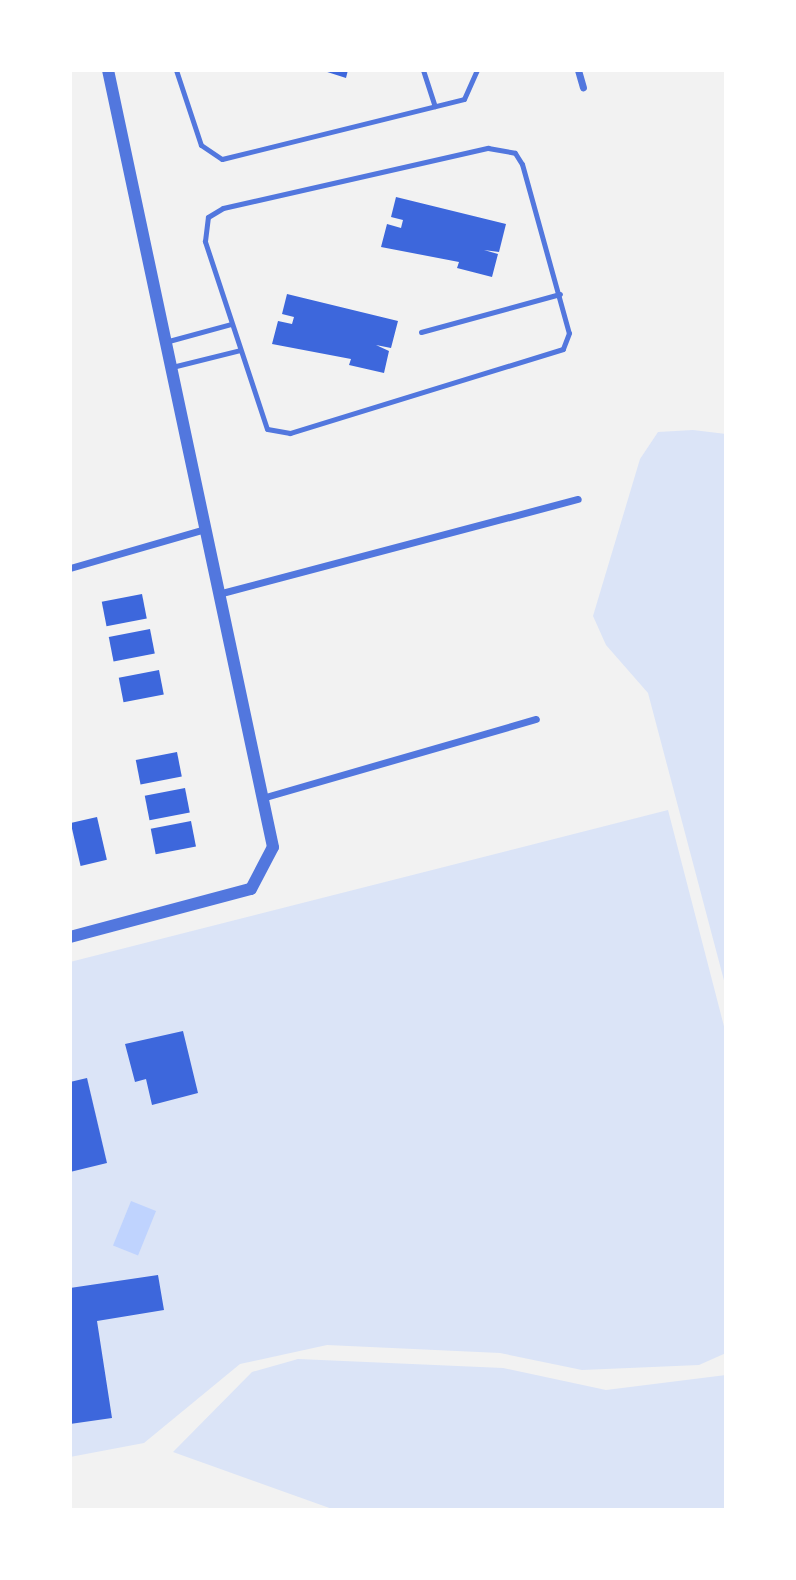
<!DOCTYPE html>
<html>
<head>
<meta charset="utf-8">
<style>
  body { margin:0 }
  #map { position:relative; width:796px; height:1580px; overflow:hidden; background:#f2f2f2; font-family:Karla,sans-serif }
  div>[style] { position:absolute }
  .green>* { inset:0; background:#dbe4f7 }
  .water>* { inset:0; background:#bfd3fe; transform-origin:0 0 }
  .building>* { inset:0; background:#3d67dc; transform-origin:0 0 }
  .service>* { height:5px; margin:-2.5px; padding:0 2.5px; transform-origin:2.5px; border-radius:2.5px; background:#5277de }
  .minor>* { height:7px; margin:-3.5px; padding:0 3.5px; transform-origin:3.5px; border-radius:3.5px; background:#5277de }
  .tertiary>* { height:12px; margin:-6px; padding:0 6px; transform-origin:6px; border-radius:6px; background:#5277de }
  span { translate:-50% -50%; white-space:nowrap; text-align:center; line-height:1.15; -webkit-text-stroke:6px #fff; paint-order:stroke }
  .frame { position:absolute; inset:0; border:72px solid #fff; pointer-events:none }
</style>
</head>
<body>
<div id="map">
  <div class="green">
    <div style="clip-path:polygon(693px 430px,726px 434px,726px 988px,648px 693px,606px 645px,593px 616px,640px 459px,658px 432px)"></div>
    <div style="clip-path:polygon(668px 810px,726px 1034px,726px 1353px,699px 1365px,582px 1370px,500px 1353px,327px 1345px,240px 1364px,144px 1443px,70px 1457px,70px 962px)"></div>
    <div style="clip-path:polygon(298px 1359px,503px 1368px,606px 1390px,726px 1375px,726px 1510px,335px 1510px,173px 1452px,252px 1372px)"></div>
  </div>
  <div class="water">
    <div style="left:131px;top:1201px;width:27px;height:48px;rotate:22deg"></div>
  </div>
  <div class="building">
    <div style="clip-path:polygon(321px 70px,348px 70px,346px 78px)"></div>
    <div style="clip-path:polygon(396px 197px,506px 224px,499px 252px,484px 250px,498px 254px,492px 277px,457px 268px,459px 262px,381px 247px,387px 224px,401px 228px,403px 220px,391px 217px)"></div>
    <div style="clip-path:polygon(287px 294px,398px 321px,391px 348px,376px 345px,389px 351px,384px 373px,349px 365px,351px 359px,272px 344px,278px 321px,292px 324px,294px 317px,282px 314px)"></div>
    <div style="left:142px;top:594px;width:25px;height:41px;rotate:79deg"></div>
    <div style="left:150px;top:629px;width:25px;height:42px;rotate:79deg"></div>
    <div style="left:159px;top:670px;width:25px;height:41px;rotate:79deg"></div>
    <div style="left:177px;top:752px;width:25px;height:42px;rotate:79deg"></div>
    <div style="left:185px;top:788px;width:25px;height:41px;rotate:79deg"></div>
    <div style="left:97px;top:817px;width:44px;height:27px;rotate:77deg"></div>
    <div style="left:191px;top:821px;width:26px;height:41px;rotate:79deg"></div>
    <div style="clip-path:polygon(183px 1031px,198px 1093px,152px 1105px,146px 1079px,135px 1082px,125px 1044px)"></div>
    <div style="clip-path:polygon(87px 1078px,107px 1163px,70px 1172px,70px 1082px)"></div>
    <div style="clip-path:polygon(158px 1275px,164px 1310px,97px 1321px,112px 1418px,70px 1424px,70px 1288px)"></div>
  </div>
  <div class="service">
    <div style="left:176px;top:70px;width:79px;rotate:71.6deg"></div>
    <div style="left:201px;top:145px;width:25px;rotate:34deg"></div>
    <div style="left:222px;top:159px;width:249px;rotate:-13.9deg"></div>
    <div style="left:464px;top:99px;width:32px;rotate:-66deg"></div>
    <div style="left:423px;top:70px;width:38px;rotate:72deg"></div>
    <div style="left:488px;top:148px;width:27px;rotate:10deg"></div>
    <div style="left:515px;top:153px;width:13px;rotate:58deg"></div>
    <div style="left:522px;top:164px;width:175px;rotate:74.5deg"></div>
    <div style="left:569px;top:333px;width:17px;rotate:111deg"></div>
    <div style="left:563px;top:349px;width:286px;rotate:162.9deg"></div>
    <div style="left:290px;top:433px;width:23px;rotate:-170deg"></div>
    <div style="left:267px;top:429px;width:198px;rotate:-108.3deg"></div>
    <div style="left:205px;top:241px;width:24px;rotate:-83deg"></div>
    <div style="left:208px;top:217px;width:17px;rotate:-31deg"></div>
    <div style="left:223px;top:208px;width:272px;rotate:-12.8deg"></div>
    <div style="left:421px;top:332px;width:144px;rotate:-15.3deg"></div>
    <div style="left:165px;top:342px;width:68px;rotate:-15.3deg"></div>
    <div style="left:172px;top:367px;width:70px;rotate:-14deg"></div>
  </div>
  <div class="minor">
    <div style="left:578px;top:70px;width:18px;rotate:74deg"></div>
    <div style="left:70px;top:568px;width:141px;rotate:-16.1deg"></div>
    <div style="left:218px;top:594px;width:372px;rotate:-14.8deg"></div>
    <div style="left:262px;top:798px;width:285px;rotate:-16.1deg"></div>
  </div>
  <div class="tertiary">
    <div style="left:70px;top:937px;width:187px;rotate:-14.9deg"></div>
    <div style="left:251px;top:889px;width:47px;rotate:-62.4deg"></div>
    <div style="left:273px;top:847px;width:794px;rotate:-101.99deg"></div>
  </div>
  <div class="frame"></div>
</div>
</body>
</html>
